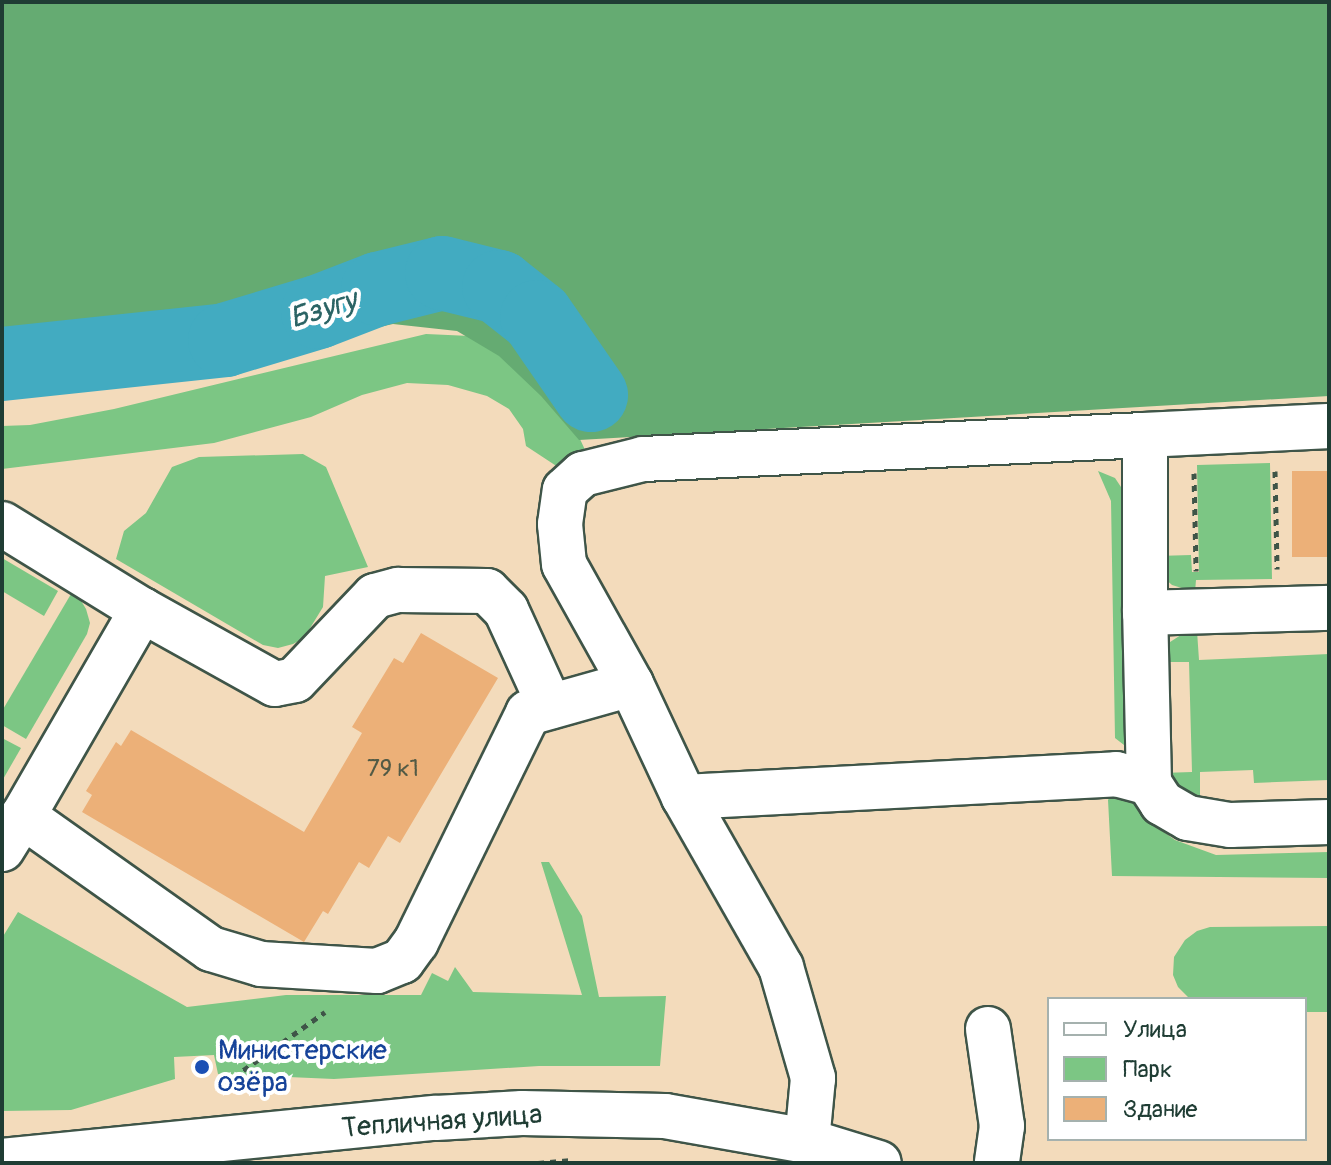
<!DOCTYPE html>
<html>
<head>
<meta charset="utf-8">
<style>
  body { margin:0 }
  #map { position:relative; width:1331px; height:1165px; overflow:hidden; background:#f3dbbb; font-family:Pangolin,sans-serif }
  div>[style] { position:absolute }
  .green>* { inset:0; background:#7cc684 }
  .forest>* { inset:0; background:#65ab72 }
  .river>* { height:74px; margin:-37px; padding:0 37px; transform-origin:37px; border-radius:37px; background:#42abc1 }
  .building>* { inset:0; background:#ecb078; transform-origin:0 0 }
  .path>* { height:5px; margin-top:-2.5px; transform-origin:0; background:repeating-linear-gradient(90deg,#3f5548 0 6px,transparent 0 12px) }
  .roads { filter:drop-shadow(2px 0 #3f5548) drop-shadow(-2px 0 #3f5548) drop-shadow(0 2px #3f5548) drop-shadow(0 -2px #3f5548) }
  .minor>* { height:44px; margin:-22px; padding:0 22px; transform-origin:22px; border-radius:22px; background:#fff }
  .dots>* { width:22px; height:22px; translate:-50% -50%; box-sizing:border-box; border:4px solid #fff; border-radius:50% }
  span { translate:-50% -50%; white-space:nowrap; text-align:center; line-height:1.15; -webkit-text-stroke:8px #fff; paint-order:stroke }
  .number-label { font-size:24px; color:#525a45 }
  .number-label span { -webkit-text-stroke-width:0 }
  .transit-label { font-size:28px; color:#164399 }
  .left { translate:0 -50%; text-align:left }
  .street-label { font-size:28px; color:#1f3d34 }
  .water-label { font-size:30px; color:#2b6465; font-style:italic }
  .frame { position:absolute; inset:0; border:4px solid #1f3d34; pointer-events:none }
  .legend { position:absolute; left:1047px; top:997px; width:260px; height:144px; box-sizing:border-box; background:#fff; border:2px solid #a5b1ae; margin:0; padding:10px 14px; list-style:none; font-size:24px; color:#1f3d34 }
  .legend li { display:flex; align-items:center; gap:16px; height:40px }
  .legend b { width:40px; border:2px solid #a5b1ae }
</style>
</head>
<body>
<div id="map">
  <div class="green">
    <div style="clip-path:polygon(426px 334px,470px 336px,491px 343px,566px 409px,593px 467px,567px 473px,526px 446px,523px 429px,509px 409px,487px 396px,448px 385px,407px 383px,362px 395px,311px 417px,214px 443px,2px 469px,2px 426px,30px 425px,114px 409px)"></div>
    <div style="clip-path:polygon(303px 454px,326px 467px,368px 567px,325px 576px,323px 607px,304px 638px,293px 644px,278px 648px,263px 645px,116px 559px,124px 531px,146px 513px,172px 467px,199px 457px)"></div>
    <div style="clip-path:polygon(1270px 463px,1272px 579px,1196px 580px,1195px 592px,1172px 585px,1163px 577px,1157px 556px,1191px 555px,1192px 572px,1199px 572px,1197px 465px)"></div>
    <div style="clip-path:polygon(1098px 471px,1115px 478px,1121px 487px,1122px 501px,1128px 740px,1124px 745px,1115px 738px,1111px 501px)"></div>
    <div style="clip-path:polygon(2px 558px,58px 591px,44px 616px,2px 591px)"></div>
    <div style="clip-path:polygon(71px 594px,80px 599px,86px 609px,90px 623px,87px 634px,26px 739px,2px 725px,2px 711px)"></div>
    <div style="clip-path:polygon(1187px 631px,1197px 631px,1199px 660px,1329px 654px,1329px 780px,1254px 783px,1253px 770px,1200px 772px,1200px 808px,1162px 773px,1192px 772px,1189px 662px,1159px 662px,1167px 644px)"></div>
    <div style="clip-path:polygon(2px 738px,21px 748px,2px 781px)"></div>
    <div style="clip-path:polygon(1112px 793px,1145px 809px,1161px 830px,1175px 840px,1216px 855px,1329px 852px,1329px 878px,1112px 876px,1108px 800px)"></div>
    <div style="clip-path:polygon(541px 862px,549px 862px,582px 916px,599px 997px,666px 996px,660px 1066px,539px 1066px,334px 1079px,218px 1074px,214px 1055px,174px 1057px,175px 1079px,71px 1110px,2px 1111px,2px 938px,18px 912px,187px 1007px,286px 995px,421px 995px,432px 973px,448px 981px,455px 967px,473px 992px,582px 995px)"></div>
    <div style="clip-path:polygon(1329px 926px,1329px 1012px,1305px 1012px,1305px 999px,1190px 999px,1178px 987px,1173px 975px,1174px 957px,1185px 940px,1197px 931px,1210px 927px)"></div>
  </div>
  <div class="forest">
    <div style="clip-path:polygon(2px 2px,1329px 2px,1329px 396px,579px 440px,541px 396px,499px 356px,457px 331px,393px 324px,163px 376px,2px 390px)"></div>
  </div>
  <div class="river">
    <div style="left:2px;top:364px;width:224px;rotate:-6.1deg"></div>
    <div style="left:225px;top:340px;width:97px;rotate:-16.8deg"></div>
    <div style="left:318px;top:312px;width:64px;rotate:-21deg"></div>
    <div style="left:378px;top:289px;width:66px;rotate:-14deg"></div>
    <div style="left:442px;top:273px;width:59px;rotate:13.8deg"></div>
    <div style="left:499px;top:287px;width:48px;rotate:38.3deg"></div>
    <div style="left:537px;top:317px;width:95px;rotate:55.3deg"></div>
  </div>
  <div class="building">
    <div style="left:1329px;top:471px;width:86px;height:37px;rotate:90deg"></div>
    <div style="clip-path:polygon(421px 633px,498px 678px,400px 843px,388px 836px,369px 868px,359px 862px,328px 914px,323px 911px,304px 942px,82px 812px,92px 795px,86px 791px,116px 742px,121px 746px,131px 730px,304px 832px,362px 733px,352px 727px,394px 658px,403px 663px)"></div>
  </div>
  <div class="path">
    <div style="left:1275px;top:471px;width:98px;rotate:88.8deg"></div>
    <div style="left:1194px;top:473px;width:98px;rotate:88.8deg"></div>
    <div style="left:224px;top:1084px;width:124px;rotate:-35.5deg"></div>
    <div style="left:538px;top:1163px;width:34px;rotate:-5deg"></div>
  </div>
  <div class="roads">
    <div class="minor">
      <div style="left:2px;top:524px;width:164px;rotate:31.6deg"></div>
      <div style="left:142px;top:610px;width:152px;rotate:29.1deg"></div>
      <div style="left:275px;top:684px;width:20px;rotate:-11deg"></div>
      <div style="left:295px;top:680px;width:116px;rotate:-46.4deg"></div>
      <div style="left:375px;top:596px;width:24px;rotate:-15deg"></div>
      <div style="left:398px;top:590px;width:89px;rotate:0.6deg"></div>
      <div style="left:487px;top:591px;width:27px;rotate:45deg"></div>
      <div style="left:506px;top:610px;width:106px;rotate:65.4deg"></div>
      <div style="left:1145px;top:613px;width:178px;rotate:-90deg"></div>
      <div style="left:1145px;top:435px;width:184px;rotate:-2.8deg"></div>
      <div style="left:631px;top:684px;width:137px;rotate:-119.2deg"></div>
      <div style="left:564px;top:564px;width:40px;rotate:-95.7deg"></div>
      <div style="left:560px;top:524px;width:34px;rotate:-82deg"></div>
      <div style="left:565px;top:490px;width:24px;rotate:-42deg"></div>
      <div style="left:583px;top:474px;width:62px;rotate:-14deg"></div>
      <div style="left:643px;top:459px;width:503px;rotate:-2.74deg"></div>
      <div style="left:1149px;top:783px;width:170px;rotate:-91.3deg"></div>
      <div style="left:1145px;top:613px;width:184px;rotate:-1.6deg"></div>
      <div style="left:684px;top:797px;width:433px;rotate:-3deg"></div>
      <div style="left:1116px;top:774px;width:34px;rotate:15deg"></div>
      <div style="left:1149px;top:783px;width:24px;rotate:57deg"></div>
      <div style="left:1162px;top:803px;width:30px;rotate:30deg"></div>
      <div style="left:1188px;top:818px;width:43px;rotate:9.5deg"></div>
      <div style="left:1230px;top:825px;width:99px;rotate:-1.7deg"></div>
      <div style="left:23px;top:816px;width:238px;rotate:-60deg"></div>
      <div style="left:2px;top:849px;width:39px;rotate:-58deg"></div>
      <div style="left:23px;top:816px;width:230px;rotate:35.3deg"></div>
      <div style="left:211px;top:949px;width:52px;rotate:16.7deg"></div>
      <div style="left:261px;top:964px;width:116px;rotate:3.5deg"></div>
      <div style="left:377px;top:971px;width:27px;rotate:-22deg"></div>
      <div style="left:402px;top:961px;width:24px;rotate:-54deg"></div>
      <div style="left:416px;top:942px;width:255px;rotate:-63.9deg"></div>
      <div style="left:528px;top:713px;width:107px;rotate:-15.7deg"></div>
      <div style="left:631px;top:684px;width:125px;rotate:64.9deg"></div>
      <div style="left:684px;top:797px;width:196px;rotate:60.3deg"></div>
      <div style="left:781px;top:967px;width:116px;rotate:73.9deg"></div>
      <div style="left:813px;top:1078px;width:63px;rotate:95.4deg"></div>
      <div style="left:988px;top:1029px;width:98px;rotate:81.8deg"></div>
      <div style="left:1002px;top:1126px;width:37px;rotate:98deg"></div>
      <div style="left:2px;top:1161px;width:436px;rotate:-5.7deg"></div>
      <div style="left:436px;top:1118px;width:86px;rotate:-3.3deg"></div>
      <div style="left:522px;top:1113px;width:143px;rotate:1.2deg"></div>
      <div style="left:665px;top:1116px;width:144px;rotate:10deg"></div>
      <div style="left:807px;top:1141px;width:75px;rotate:17deg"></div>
    </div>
  </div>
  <div class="dots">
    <div style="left:202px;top:1067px;background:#1a4fb4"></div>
  </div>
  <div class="number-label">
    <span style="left:393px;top:769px">79 к1</span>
  </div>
  <div class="transit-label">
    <span class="left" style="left:218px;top:1067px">Министерские<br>озёра</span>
  </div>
  <div class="street-label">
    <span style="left:442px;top:1122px;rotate:-4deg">Тепличная улица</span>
  </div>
  <div class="water-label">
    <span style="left:323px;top:310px;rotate:-17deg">Бзугу</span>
  </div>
  <div class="frame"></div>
  <ul class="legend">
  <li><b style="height:10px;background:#fff"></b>Улица</li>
  <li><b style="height:22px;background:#7cc684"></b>Парк</li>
  <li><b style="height:22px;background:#ecb078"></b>Здание</li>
  </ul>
</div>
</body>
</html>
